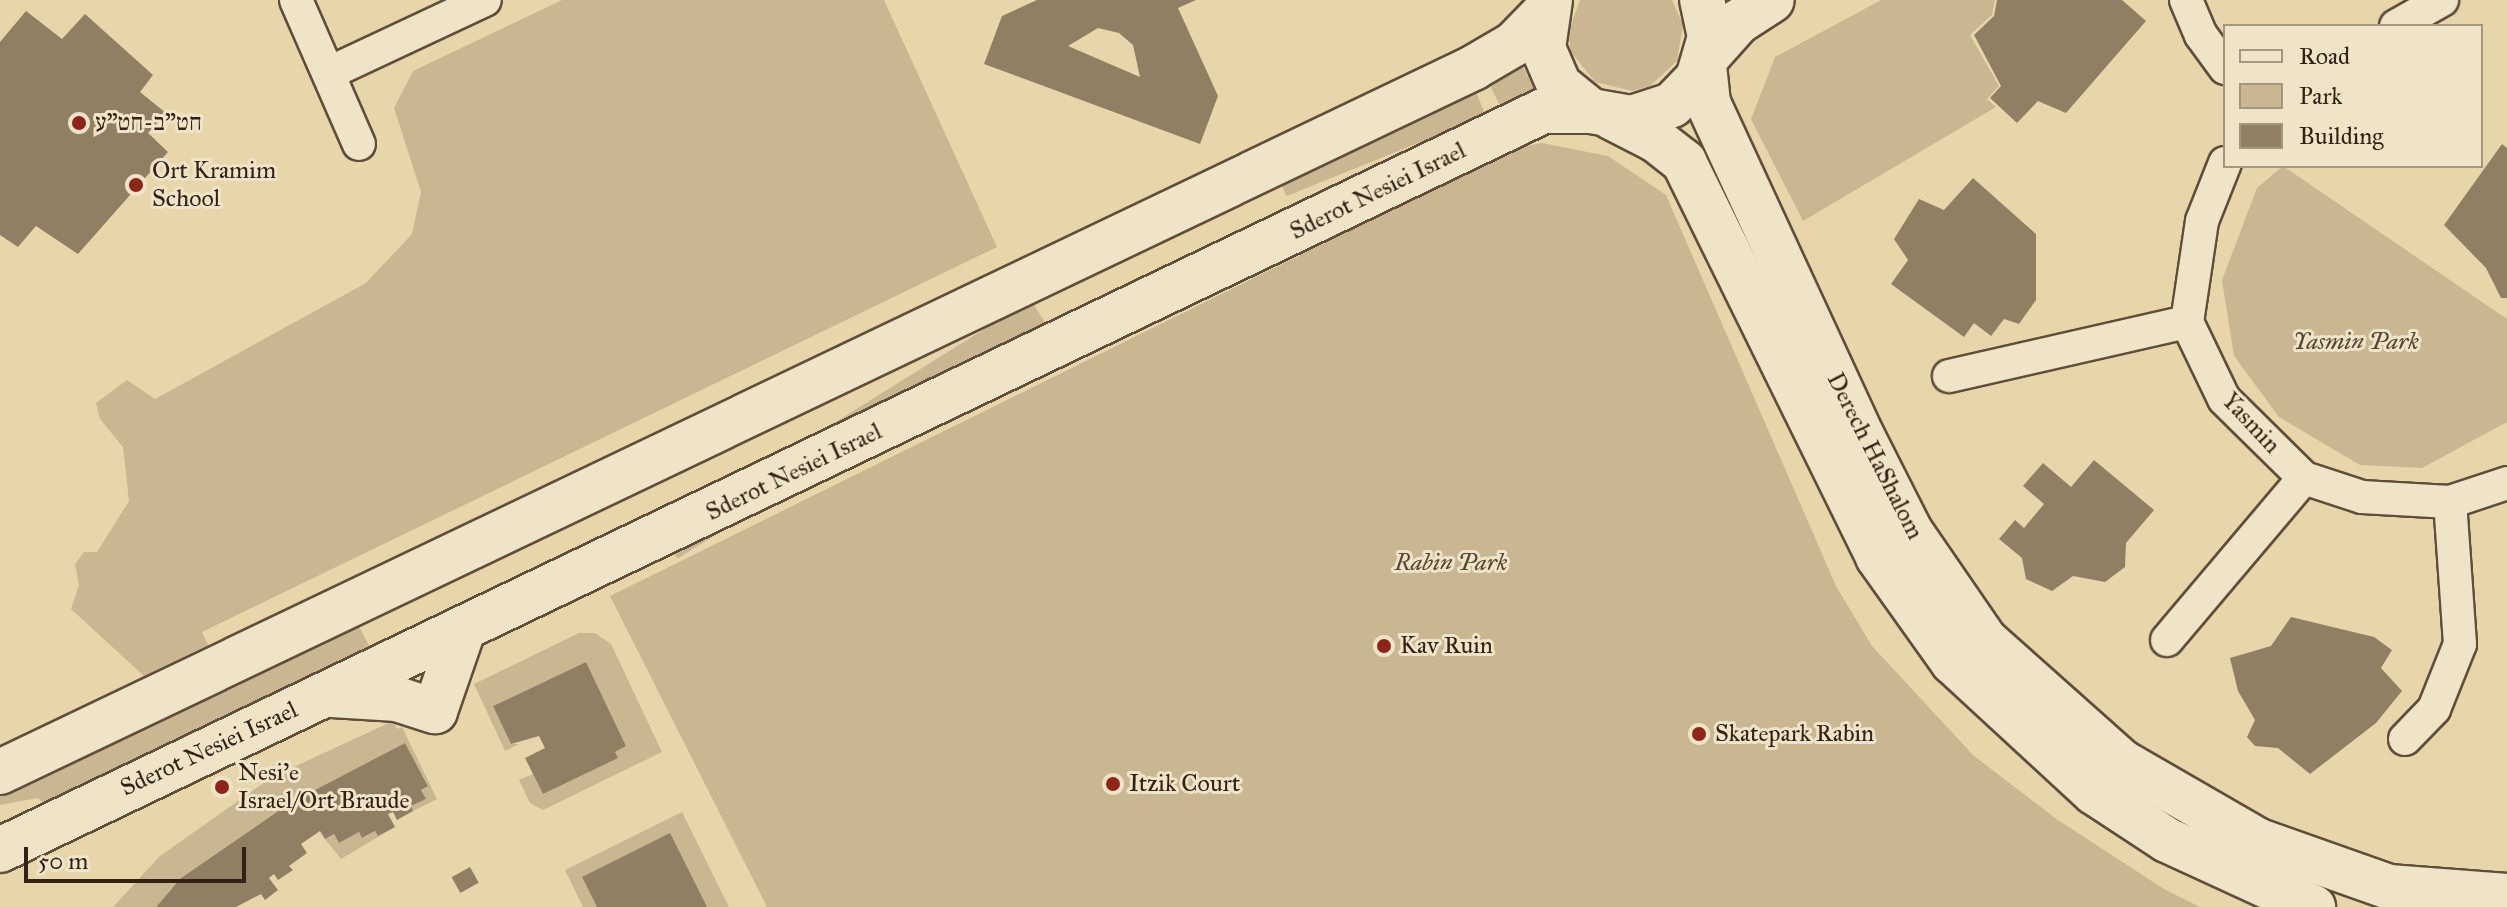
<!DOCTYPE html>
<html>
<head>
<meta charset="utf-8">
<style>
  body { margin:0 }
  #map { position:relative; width:2507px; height:907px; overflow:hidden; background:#e8d6ab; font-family:"IM FELL Great Primer","Frank Ruhl Libre",serif }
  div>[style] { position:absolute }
  .green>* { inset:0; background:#c9b792; transform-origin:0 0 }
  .building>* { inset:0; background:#917f63; transform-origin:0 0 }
  .roads { filter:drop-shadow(2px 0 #604e3b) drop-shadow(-2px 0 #604e3b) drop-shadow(0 2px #604e3b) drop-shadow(0 -2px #604e3b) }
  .street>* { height:32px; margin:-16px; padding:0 16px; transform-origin:16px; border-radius:16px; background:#f0e4c8 }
  .secondary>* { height:44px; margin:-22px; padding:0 22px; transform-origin:22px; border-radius:22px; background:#f0e4c8 }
  .dots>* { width:22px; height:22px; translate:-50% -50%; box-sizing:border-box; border:4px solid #f0e4c8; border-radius:50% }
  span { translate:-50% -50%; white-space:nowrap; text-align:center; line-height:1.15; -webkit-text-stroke:6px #f0e4c8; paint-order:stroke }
  .poi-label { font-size:24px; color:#332116 }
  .left { translate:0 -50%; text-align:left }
  .street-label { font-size:24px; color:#332116 }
  .park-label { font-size:24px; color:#584635; font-style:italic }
  .legend { position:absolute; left:2223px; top:24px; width:260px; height:144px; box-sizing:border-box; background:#f0e4c8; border:2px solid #a49681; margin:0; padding:10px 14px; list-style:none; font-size:24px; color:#332116 }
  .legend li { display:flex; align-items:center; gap:16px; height:40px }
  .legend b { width:40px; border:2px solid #a49681 }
  .scale { position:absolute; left:24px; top:847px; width:222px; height:36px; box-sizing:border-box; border:4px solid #332116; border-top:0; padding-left:10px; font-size:24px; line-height:28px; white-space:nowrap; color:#332116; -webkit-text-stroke:6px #f0e4c8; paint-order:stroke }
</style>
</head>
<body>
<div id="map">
  <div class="green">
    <div style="clip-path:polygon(562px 0,884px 0,997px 247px,202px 632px,208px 645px,144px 676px,71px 609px,79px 585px,75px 564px,84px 552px,97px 552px,129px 501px,123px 447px,100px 419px,96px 403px,127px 380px,155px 399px,366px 283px,412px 234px,421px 192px,394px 108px,413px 71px)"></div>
    <div style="clip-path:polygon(1580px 0,1672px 0,1683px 25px,1677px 61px,1650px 86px,1632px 91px,1595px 82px,1571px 52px,1568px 33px)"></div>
    <div style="clip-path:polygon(1881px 0,1995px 0,1992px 15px,1970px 35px,1999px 86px,1987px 99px,1996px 107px,1803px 221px,1751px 119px,1775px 57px)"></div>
    <div style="left:1521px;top:63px;width:29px;height:38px;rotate:63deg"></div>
    <div style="left:1474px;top:87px;width:31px;height:215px;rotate:68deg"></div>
    <div style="clip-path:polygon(1542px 143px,1608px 156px,1666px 195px,1836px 586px,1872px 646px,1974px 756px,2058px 820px,2164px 889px,2200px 907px,767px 907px,610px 596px,1519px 147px)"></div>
    <div style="clip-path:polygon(2283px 166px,2507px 319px,2507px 422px,2422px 468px,2360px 465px,2279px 417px,2234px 356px,2222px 280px,2257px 188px)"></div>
    <div style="left:1031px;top:300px;width:32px;height:437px;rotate:58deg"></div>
    <div style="clip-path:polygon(357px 623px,372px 651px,47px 807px,38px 798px,0 805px,0 792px)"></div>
    <div style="clip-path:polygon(579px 633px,595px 633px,611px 644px,662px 752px,543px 810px,530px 803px,519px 780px,533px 774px,543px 794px,617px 758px,615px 752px,626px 746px,586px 662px,493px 706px,511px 744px,519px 744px,505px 751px,474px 684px)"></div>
    <div style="clip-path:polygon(393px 721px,397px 729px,402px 727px,437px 799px,413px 811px,411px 806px,425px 799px,421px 790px,428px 785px,405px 743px,290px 803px,181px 878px,156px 907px,113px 907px,160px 856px,272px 777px)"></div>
    <div style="clip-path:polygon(682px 812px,729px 907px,707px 907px,582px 877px,597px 907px,583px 907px,565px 870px)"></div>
    <div style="clip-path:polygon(395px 827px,341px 859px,325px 839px,334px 834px,339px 843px,359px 832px,363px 838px,375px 831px,378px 836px)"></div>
  </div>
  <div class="building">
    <div style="clip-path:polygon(evenodd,1037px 0,1196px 0,1178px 8px,1218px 96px,1200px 144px,984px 64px,1002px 16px,1037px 0,1098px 28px,1119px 33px,1133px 45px,1140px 77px,1068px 46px,1098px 28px)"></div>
    <div style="clip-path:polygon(1997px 0,2122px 0,2146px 21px,2066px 113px,2038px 101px,2017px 123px,1990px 98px,2001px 86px,1974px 35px,1994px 16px)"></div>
    <div style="clip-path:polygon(26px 11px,62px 39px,85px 14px,153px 75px,140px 92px,166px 113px,148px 133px,168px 152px,78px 254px,36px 226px,18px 247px,0 235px,0 42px)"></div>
    <div style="clip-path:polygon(2502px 144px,2507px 148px,2507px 298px,2501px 298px,2486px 268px,2444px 225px)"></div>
    <div style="clip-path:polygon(1973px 178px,2036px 234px,2036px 300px,2019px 324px,2004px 319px,1991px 336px,1974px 323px,1964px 337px,1891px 284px,1908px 260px,1894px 239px,1919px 199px,1944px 210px)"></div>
    <div style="clip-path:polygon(2094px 460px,2154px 510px,2126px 543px,2125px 567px,2105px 582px,2073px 576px,2052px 591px,2026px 579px,2022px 558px,1999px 539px,2015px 520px,2024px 528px,2044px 504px,2023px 486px,2043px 463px,2071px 487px)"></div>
    <div style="clip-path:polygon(2291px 617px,2374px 637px,2392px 650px,2381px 668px,2402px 691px,2376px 723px,2310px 774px,2278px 748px,2255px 746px,2247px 737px,2255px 720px,2238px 691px,2230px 658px,2271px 646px)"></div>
    <div style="clip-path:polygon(586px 662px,626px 746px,615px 752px,618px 758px,543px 794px,525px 758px,545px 748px,539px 736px,511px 744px,493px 706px)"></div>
    <div style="clip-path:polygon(405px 743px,428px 786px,421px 790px,426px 799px,411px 806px,413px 811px,397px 820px,393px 812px,388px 814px,395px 827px,378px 836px,375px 831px,362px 838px,359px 832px,339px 843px,334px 834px,325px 839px,320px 831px,301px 844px,307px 853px,289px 866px,293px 870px,278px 880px,274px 874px,269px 878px,278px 890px,265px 900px,261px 894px,236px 907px,156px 907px,181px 878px,290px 803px)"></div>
    <div style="clip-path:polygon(670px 833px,707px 907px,597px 907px,582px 877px)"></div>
    <div style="left:470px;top:867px;width:18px;height:21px;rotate:61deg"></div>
  </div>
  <div class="roads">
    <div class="street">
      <div style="left:296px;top:0;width:157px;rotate:66.4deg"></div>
      <div style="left:2186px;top:0;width:38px;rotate:67deg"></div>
      <div style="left:2201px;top:35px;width:41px;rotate:54deg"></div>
      <div style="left:2396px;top:26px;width:53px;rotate:-29.5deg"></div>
      <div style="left:329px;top:73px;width:172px;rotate:-25.1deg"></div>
      <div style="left:2225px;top:163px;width:62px;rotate:111.6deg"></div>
      <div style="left:2202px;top:221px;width:102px;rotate:98.4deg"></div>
      <div style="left:2187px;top:322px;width:85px;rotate:64.3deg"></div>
      <div style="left:2224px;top:399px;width:112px;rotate:44.6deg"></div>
      <div style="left:2304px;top:478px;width:61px;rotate:18.1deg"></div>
      <div style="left:2362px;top:497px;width:88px;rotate:3.3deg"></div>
      <div style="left:2450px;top:502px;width:60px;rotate:-18.4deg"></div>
      <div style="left:1949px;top:376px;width:244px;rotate:-12.8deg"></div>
      <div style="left:2167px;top:640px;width:212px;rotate:-49.8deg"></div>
      <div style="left:2405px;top:739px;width:42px;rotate:-46deg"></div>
      <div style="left:2434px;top:709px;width:70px;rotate:-68.2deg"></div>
      <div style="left:2460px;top:644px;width:142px;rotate:-94deg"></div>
    </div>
    <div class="secondary">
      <div style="left:1550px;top:0;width:49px;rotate:98.3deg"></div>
      <div style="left:1543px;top:48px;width:40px;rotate:66.6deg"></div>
      <div style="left:1559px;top:85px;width:41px;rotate:39.1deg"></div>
      <div style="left:1591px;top:111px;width:42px;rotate:9.7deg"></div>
      <div style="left:1632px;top:118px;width:42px;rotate:-18deg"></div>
      <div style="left:1672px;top:105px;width:37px;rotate:-46deg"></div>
      <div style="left:1698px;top:78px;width:43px;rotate:-73.7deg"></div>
      <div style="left:1710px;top:37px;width:38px;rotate:-102deg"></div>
      <div style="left:1706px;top:58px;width:48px;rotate:-48.4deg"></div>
      <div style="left:1738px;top:22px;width:40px;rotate:-32.9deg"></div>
      <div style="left:1704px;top:65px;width:38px;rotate:84deg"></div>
      <div style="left:1708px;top:103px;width:365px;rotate:65.2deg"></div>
      <div style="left:1861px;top:434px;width:109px;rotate:63.2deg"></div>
      <div style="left:1910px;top:531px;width:132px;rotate:55.5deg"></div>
      <div style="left:1985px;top:640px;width:183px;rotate:41.7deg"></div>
      <div style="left:2122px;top:762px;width:158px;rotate:30deg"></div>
      <div style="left:2259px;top:841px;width:138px;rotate:19.5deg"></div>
      <div style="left:2389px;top:887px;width:118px;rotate:4.4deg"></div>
      <div style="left:1611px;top:117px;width:51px;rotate:27.1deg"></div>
      <div style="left:1656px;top:140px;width:36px;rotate:38deg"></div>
      <div style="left:1684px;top:162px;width:440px;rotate:63.8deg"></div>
      <div style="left:1878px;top:557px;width:129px;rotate:54.5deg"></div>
      <div style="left:1953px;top:662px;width:192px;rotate:42.7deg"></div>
      <div style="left:2094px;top:792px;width:87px;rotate:33.3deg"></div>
      <div style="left:2167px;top:840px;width:161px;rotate:24.7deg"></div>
      <div style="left:332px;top:695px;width:65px;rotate:3.5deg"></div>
      <div style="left:397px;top:699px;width:40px;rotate:18deg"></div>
      <div style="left:435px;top:711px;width:86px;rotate:-70.9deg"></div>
      <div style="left:0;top:772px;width:1633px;rotate:-25.54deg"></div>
      <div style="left:1473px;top:68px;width:48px;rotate:-30.3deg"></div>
      <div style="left:1514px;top:44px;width:46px;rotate:-45.9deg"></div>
      <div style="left:0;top:850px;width:1711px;rotate:-25.59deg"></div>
      <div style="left:1543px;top:111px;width:48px"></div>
    </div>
  </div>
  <div class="dots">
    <div style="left:79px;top:123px;background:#8f2418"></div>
    <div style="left:136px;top:185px;background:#8f2418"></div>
    <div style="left:1384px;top:646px;background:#8f2418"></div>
    <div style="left:1699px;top:734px;background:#8f2418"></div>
    <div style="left:1113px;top:784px;background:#8f2418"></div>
    <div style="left:222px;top:787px;background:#8f2418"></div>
  </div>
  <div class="poi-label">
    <span class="left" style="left:95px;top:123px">חט"ב-חט"ע</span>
    <span class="left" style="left:152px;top:185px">Ort Kramim<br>School</span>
    <span class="left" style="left:1400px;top:646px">Kav Ruin</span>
    <span class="left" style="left:1715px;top:734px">Skatepark Rabin</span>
    <span class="left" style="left:238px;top:787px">Nesi'e<br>Israel/Ort Braude</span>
    <span class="left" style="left:1129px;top:784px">Itzik Court</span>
  </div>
  <div class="street-label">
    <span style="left:1378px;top:191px;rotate:-26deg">Sderot Nesiei Israel</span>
    <span style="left:2251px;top:423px;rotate:47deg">Yasmin</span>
    <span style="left:1875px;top:456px;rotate:63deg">Derech HaShalom</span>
    <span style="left:794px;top:472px;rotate:-26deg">Sderot Nesiei Israel</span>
    <span style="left:209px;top:749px;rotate:-25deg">Sderot Nesiei Israel</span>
  </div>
  <div class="park-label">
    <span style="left:2356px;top:342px">Yasmin Park</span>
    <span style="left:1451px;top:563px">Rabin Park</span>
  </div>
  <ul class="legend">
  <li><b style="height:10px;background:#f0e4c8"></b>Road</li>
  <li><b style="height:22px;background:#c9b792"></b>Park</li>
  <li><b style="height:22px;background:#917f63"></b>Building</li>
  </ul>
  <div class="scale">50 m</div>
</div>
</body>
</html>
